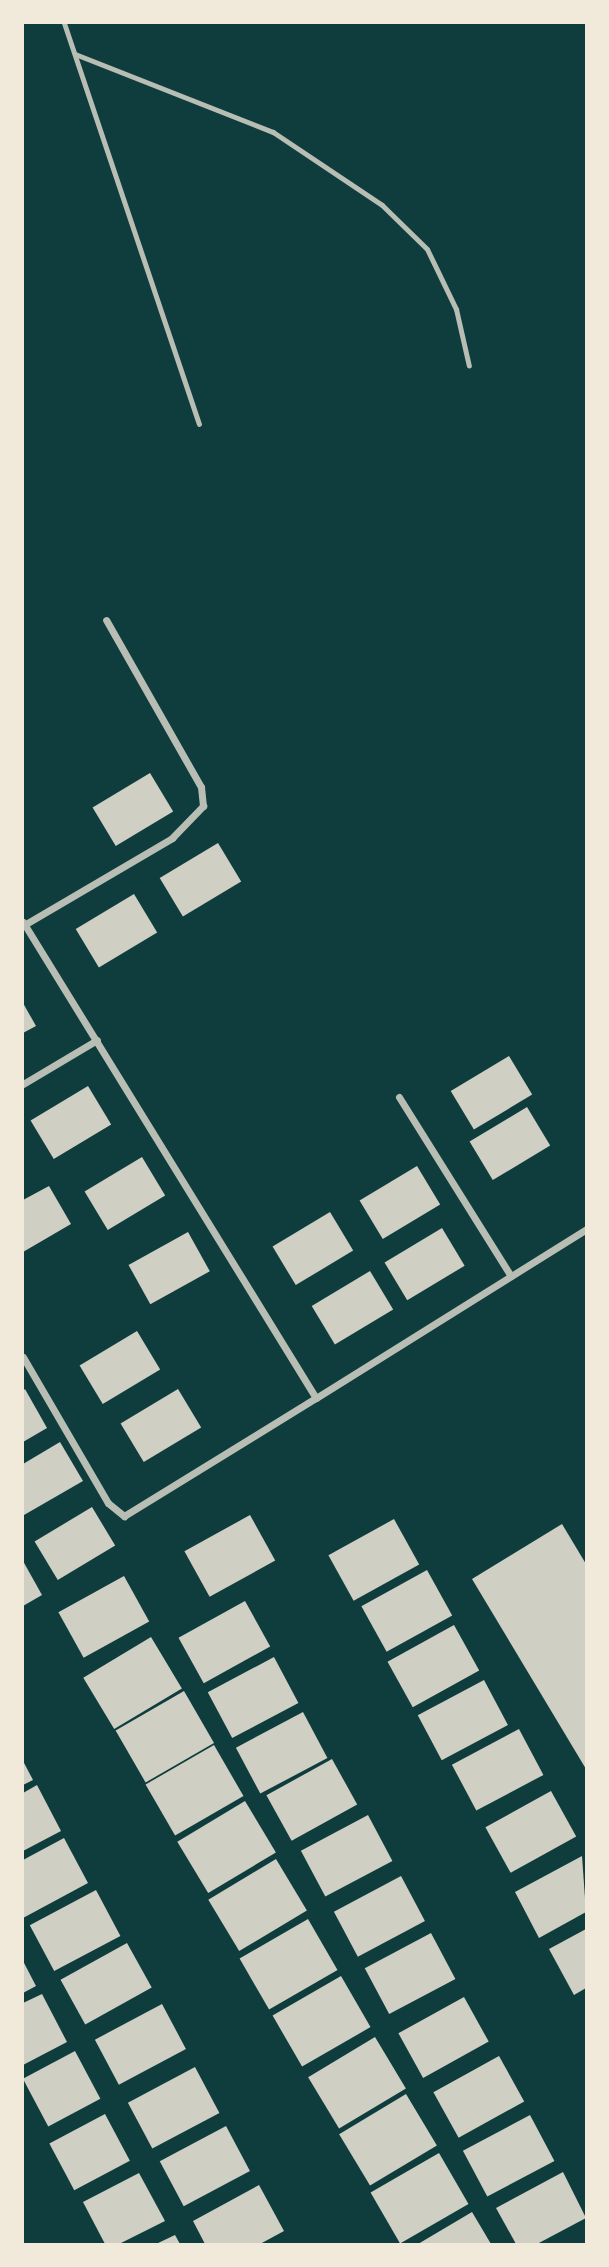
<!DOCTYPE html>
<html>
<head>
<meta charset="utf-8">
<style>
  body { margin:0 }
  #map { position:relative; width:609px; height:2267px; overflow:hidden; background:#0f3d3e; font-family:"Crimson Pro",serif }
  div>[style] { position:absolute }
  .building>* { inset:0; background:#cfcfc3; transform-origin:0 0 }
  .service>* { height:5px; margin:-2.5px; padding:0 2.5px; transform-origin:2.5px; border-radius:2.5px; background:#b8beb3 }
  .minor>* { height:7px; margin:-3.5px; padding:0 3.5px; transform-origin:3.5px; border-radius:3.5px; background:#b8beb3 }
  span { translate:-50% -50%; white-space:nowrap; text-align:center; line-height:1.15; -webkit-text-stroke:5px #f1e9da; paint-order:stroke }
  .frame { position:absolute; inset:0; border:24px solid #f1e9da; pointer-events:none }
</style>
</head>
<body>
<div id="map">
  <div class="building">
    <div style="left:150px;top:773px;width:45px;height:67px;rotate:59deg"></div>
    <div style="left:218px;top:843px;width:45px;height:68px;rotate:59deg"></div>
    <div style="left:134px;top:894px;width:45px;height:68px;rotate:59deg"></div>
    <div style="clip-path:polygon(23px 1003px,36px 1026px,23px 1033px)"></div>
    <div style="left:509px;top:1056px;width:45px;height:68px;rotate:59deg"></div>
    <div style="left:88px;top:1086px;width:45px;height:67px;rotate:59deg"></div>
    <div style="left:527px;top:1107px;width:45px;height:67px;rotate:59deg"></div>
    <div style="left:142px;top:1157px;width:45px;height:67px;rotate:59deg"></div>
    <div style="left:417px;top:1166px;width:45px;height:67px;rotate:59deg"></div>
    <div style="clip-path:polygon(49px 1186px,71px 1224px,23px 1252px,23px 1200px)"></div>
    <div style="left:330px;top:1212px;width:45px;height:67px;rotate:59deg"></div>
    <div style="left:442px;top:1228px;width:44px;height:67px;rotate:59deg"></div>
    <div style="left:188px;top:1232px;width:45px;height:68px;rotate:61deg"></div>
    <div style="left:370px;top:1271px;width:45px;height:68px;rotate:59deg"></div>
    <div style="left:137px;top:1331px;width:45px;height:67px;rotate:59deg"></div>
    <div style="clip-path:polygon(25px 1389px,47px 1428px,23px 1442px,23px 1391px)"></div>
    <div style="left:178px;top:1389px;width:45px;height:67px;rotate:59deg"></div>
    <div style="clip-path:polygon(60px 1442px,83px 1481px,24px 1515px,23px 1464px)"></div>
    <div style="left:92px;top:1507px;width:45px;height:67px;rotate:59deg"></div>
    <div style="left:250px;top:1515px;width:52px;height:75px;rotate:61deg"></div>
    <div style="left:394px;top:1519px;width:52px;height:75px;rotate:61deg"></div>
    <div style="clip-path:polygon(562px 1524px,586px 1564px,586px 1769px,472px 1579px)"></div>
    <div style="clip-path:polygon(23px 1561px,42px 1595px,23px 1606px)"></div>
    <div style="left:427px;top:1570px;width:52px;height:75px;rotate:61deg"></div>
    <div style="left:124px;top:1576px;width:52px;height:75px;rotate:61deg"></div>
    <div style="left:245px;top:1601px;width:52px;height:76px;rotate:61deg"></div>
    <div style="left:454px;top:1625px;width:52px;height:76px;rotate:61deg"></div>
    <div style="left:151px;top:1637px;width:60px;height:79px;rotate:59deg"></div>
    <div style="left:274px;top:1657px;width:52px;height:75px;rotate:62deg"></div>
    <div style="left:484px;top:1680px;width:51px;height:75px;rotate:62deg"></div>
    <div style="left:184px;top:1691px;width:60px;height:79px;rotate:60deg"></div>
    <div style="left:303px;top:1712px;width:52px;height:76px;rotate:62deg"></div>
    <div style="left:519px;top:1729px;width:52px;height:76px;rotate:62deg"></div>
    <div style="left:214px;top:1745px;width:59px;height:79px;rotate:60deg"></div>
    <div style="left:332px;top:1759px;width:52px;height:75px;rotate:61deg"></div>
    <div style="clip-path:polygon(23px 1761px,33px 1780px,23px 1785px)"></div>
    <div style="clip-path:polygon(37px 1785px,61px 1831px,23px 1851px,23px 1793px)"></div>
    <div style="left:551px;top:1791px;width:52px;height:75px;rotate:61deg"></div>
    <div style="left:245px;top:1801px;width:60px;height:79px;rotate:59deg"></div>
    <div style="left:368px;top:1815px;width:52px;height:76px;rotate:62deg"></div>
    <div style="clip-path:polygon(64px 1838px,88px 1883px,23px 1918px,23px 1860px)"></div>
    <div style="clip-path:polygon(582px 1856px,586px 1912px,539px 1938px,515px 1892px)"></div>
    <div style="left:276px;top:1859px;width:60px;height:79px;rotate:59deg"></div>
    <div style="left:401px;top:1876px;width:51px;height:76px;rotate:62deg"></div>
    <div style="left:96px;top:1890px;width:52px;height:75px;rotate:62deg"></div>
    <div style="left:308px;top:1919px;width:59px;height:79px;rotate:60deg"></div>
    <div style="clip-path:polygon(586px 1929px,586px 1988px,574px 1995px,549px 1949px)"></div>
    <div style="left:431px;top:1933px;width:52px;height:75px;rotate:62deg"></div>
    <div style="left:127px;top:1943px;width:51px;height:76px;rotate:61deg"></div>
    <div style="clip-path:polygon(23px 1961px,36px 1986px,23px 1993px)"></div>
    <div style="left:341px;top:1976px;width:59px;height:79px;rotate:60deg"></div>
    <div style="clip-path:polygon(42px 1994px,67px 2042px,23px 2065px,23px 2003px)"></div>
    <div style="left:464px;top:1997px;width:51px;height:75px;rotate:61deg"></div>
    <div style="left:162px;top:2004px;width:51px;height:76px;rotate:62deg"></div>
    <div style="left:375px;top:2037px;width:60px;height:78px;rotate:59deg"></div>
    <div style="left:75px;top:2051px;width:54px;height:59px;rotate:62deg"></div>
    <div style="left:499px;top:2056px;width:52px;height:75px;rotate:61deg"></div>
    <div style="left:195px;top:2067px;width:52px;height:76px;rotate:62deg"></div>
    <div style="left:406px;top:2094px;width:60px;height:78px;rotate:59deg"></div>
    <div style="left:105px;top:2114px;width:53px;height:63px;rotate:62deg"></div>
    <div style="left:530px;top:2115px;width:52px;height:76px;rotate:62deg"></div>
    <div style="left:226px;top:2126px;width:51px;height:75px;rotate:62deg"></div>
    <div style="left:439px;top:2153px;width:59px;height:79px;rotate:60deg"></div>
    <div style="clip-path:polygon(563px 2172px,586px 2218px,537px 2244px,516px 2244px,496px 2208px)"></div>
    <div style="clip-path:polygon(139px 2173px,165px 2221px,119px 2244px,105px 2244px,83px 2202px)"></div>
    <div style="clip-path:polygon(259px 2185px,284px 2231px,260px 2244px,205px 2244px,193px 2221px)"></div>
    <div style="clip-path:polygon(472px 2212px,491px 2244px,418px 2244px)"></div>
    <div style="clip-path:polygon(175px 2235px,180px 2244px,156px 2244px)"></div>
  </div>
  <div class="service">
    <div style="left:64px;top:23px;width:423px;rotate:71.4deg"></div>
    <div style="left:75px;top:54px;width:213px;rotate:21.5deg"></div>
    <div style="left:273px;top:132px;width:131px;rotate:33.8deg"></div>
    <div style="left:382px;top:205px;width:63px;rotate:44.4deg"></div>
    <div style="left:427px;top:249px;width:67px;rotate:64.2deg"></div>
    <div style="left:456px;top:309px;width:58px;rotate:77.2deg"></div>
  </div>
  <div class="minor">
    <div style="left:23px;top:922px;width:559px;rotate:58.39deg"></div>
    <div style="left:316px;top:1398px;width:319px;rotate:-32deg"></div>
    <div style="left:24px;top:925px;width:172px;rotate:-30.4deg"></div>
    <div style="left:172px;top:838px;width:45px;rotate:-45.9deg"></div>
    <div style="left:203px;top:806px;width:19px;rotate:-96deg"></div>
    <div style="left:201px;top:787px;width:192px;rotate:-119.6deg"></div>
    <div style="left:23px;top:1084px;width:86px;rotate:-30.7deg"></div>
    <div style="left:399px;top:1097px;width:211px;rotate:58deg"></div>
    <div style="left:23px;top:1357px;width:169px;rotate:59.8deg"></div>
    <div style="left:108px;top:1503px;width:21px;rotate:39deg"></div>
    <div style="left:124px;top:1516px;width:225px;rotate:-31.6deg"></div>
  </div>
  <div class="frame"></div>
</div>
</body>
</html>
